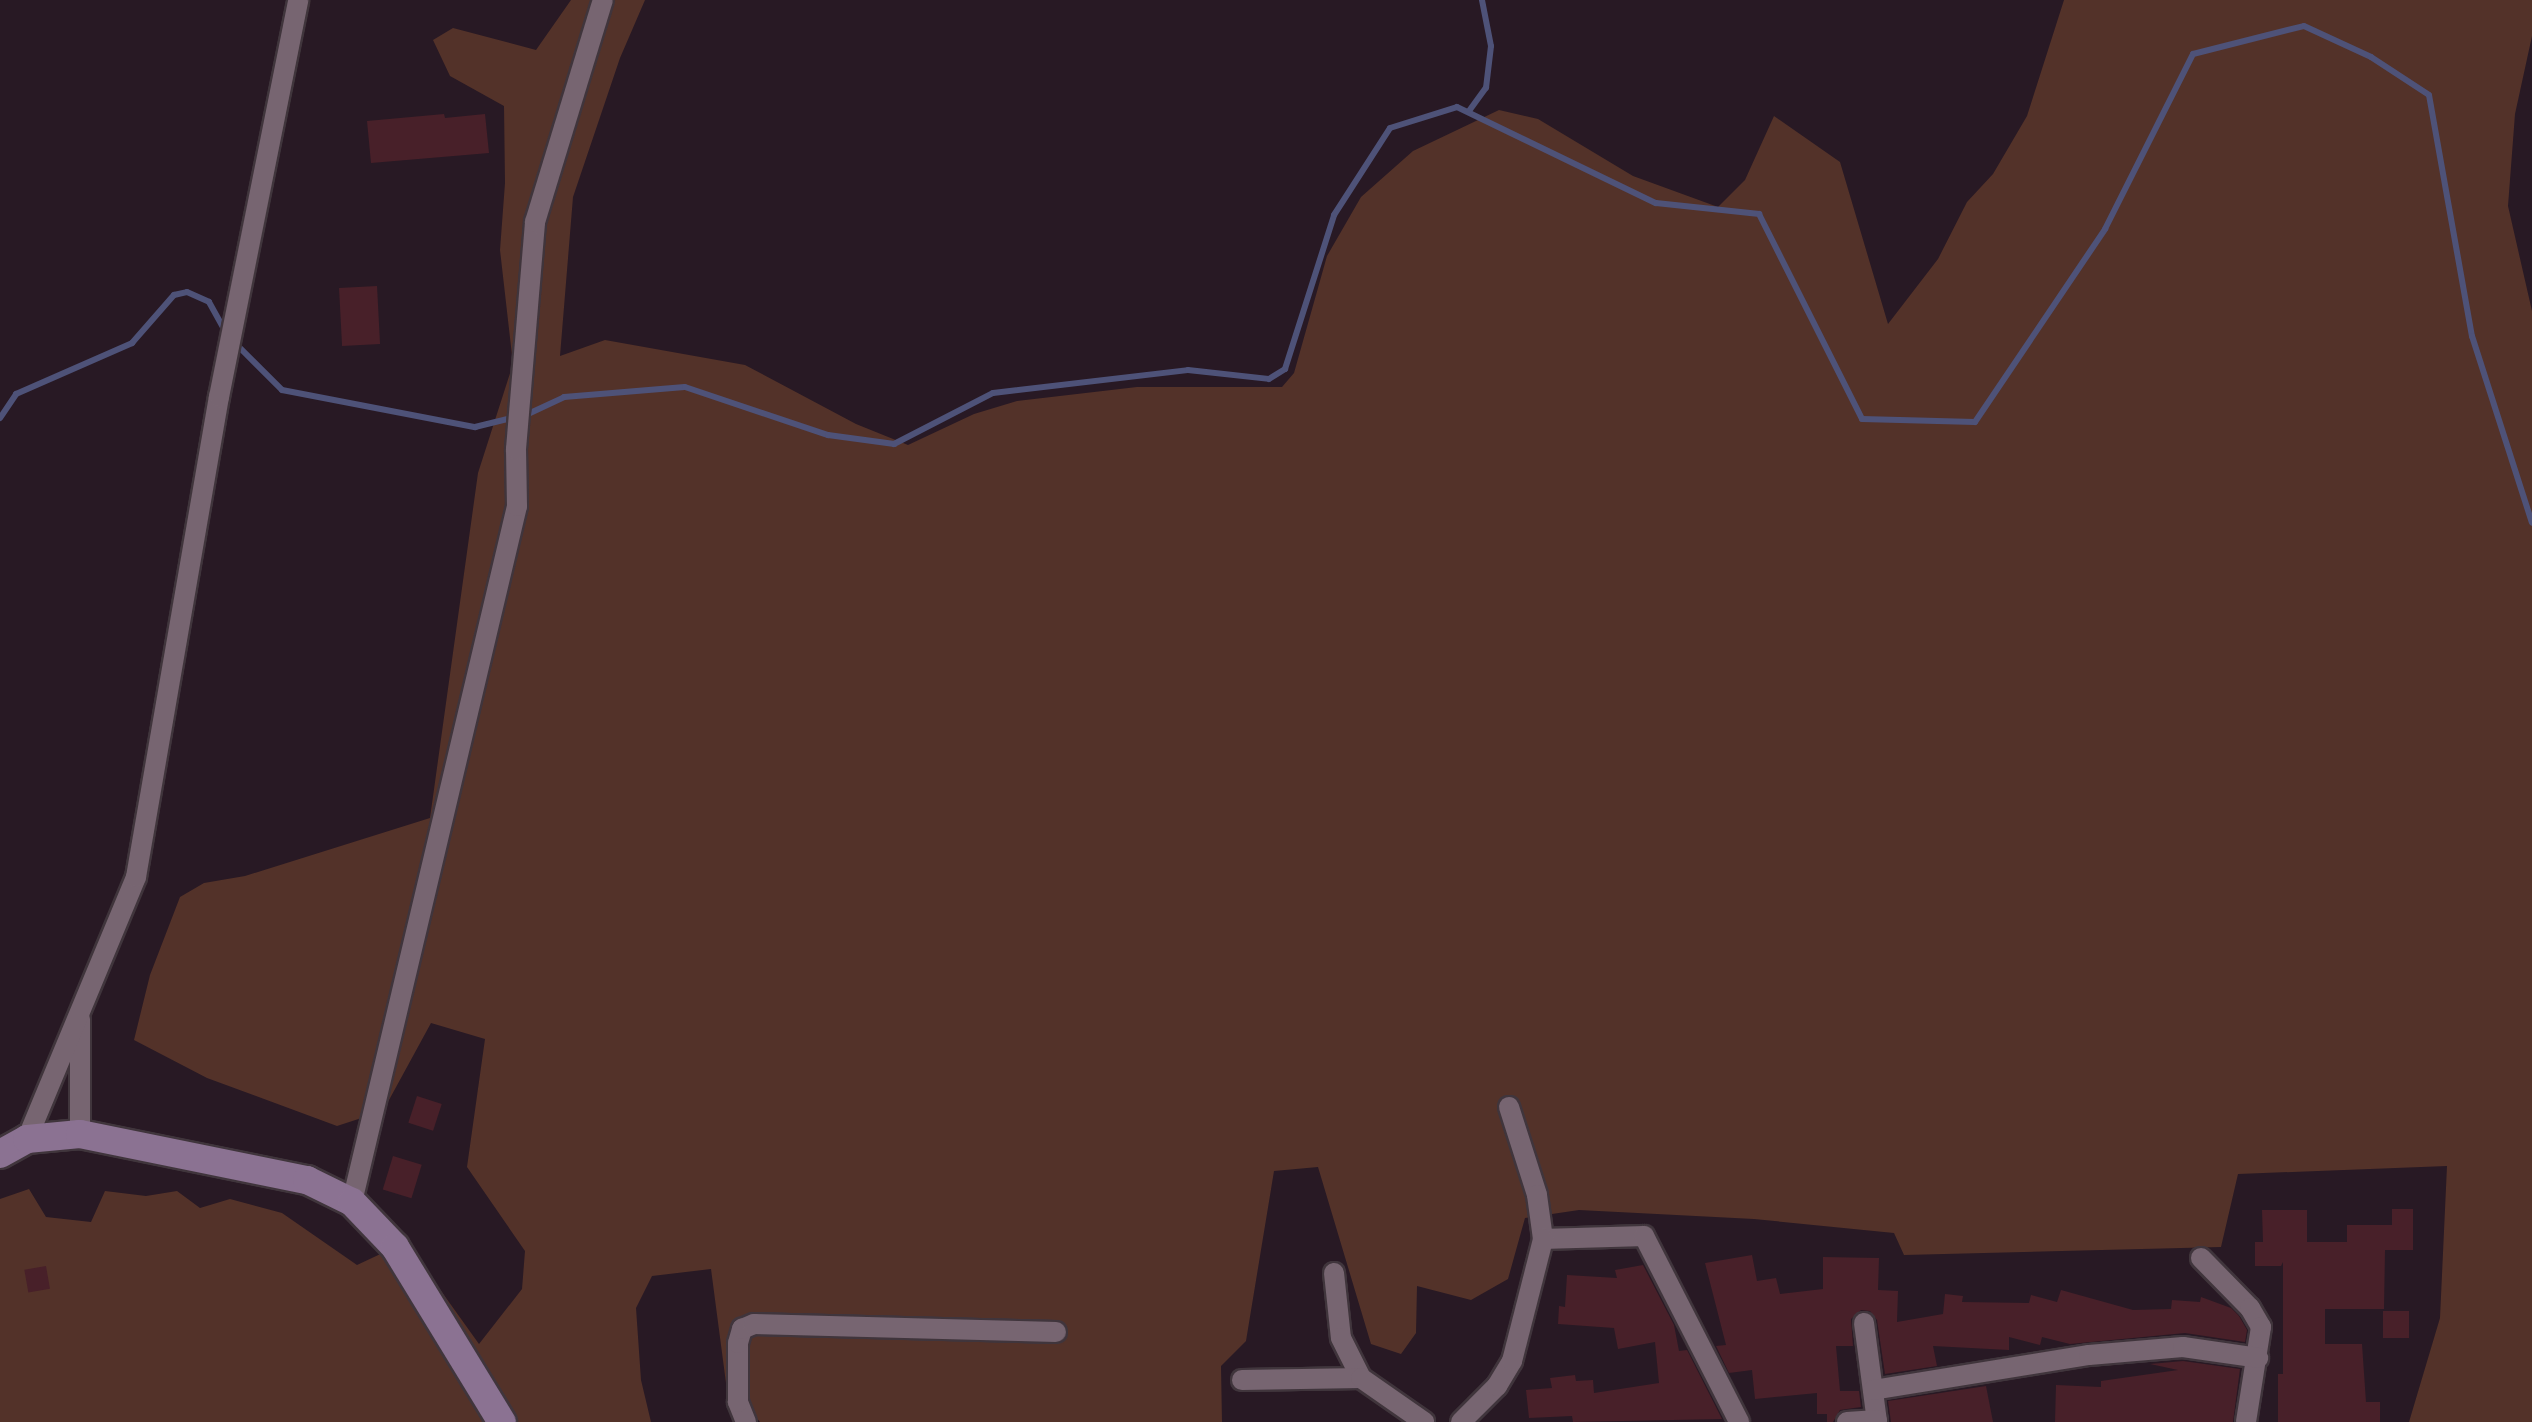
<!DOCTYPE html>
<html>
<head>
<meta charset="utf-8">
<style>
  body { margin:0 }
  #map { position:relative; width:2532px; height:1422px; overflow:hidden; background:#281924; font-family:"IBM Plex Sans",sans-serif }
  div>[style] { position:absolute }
  .green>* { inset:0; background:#533229 }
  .stream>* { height:6px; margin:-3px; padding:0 3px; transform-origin:3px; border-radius:3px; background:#4e5278 }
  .building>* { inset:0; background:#482029; transform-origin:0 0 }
  .roads { filter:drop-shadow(2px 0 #40353c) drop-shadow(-2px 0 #40353c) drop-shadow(0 2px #40353c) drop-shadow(0 -2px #40353c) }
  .minor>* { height:20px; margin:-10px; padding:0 10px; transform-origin:10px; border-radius:10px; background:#776571 }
  .secondary>* { height:28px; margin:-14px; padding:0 14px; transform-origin:14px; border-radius:14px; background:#8b7292 }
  span { translate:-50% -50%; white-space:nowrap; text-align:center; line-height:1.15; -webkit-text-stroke:9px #1e101a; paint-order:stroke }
</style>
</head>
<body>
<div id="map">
  <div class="green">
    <div style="clip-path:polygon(571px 0,645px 0,620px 58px,573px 197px,560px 356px,605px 340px,745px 365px,856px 424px,908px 445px,974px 414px,1017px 401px,1137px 387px,1282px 387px,1294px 373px,1327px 256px,1361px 197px,1413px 151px,1499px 110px,1538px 119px,1633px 176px,1718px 207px,1745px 180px,1774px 116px,1840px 162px,1888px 324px,1938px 259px,1967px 202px,1993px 174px,2027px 116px,2064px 0,2532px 0,2532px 36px,2515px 114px,2508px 206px,2532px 311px,2532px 1422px,2409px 1422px,2440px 1318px,2447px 1166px,2238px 1174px,2221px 1247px,1904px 1255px,1894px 1233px,1754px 1219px,1579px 1210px,1525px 1218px,1508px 1279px,1471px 1300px,1417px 1286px,1416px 1333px,1401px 1354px,1371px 1344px,1318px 1167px,1274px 1171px,1246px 1341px,1221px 1366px,1222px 1422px,760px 1422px,726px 1383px,711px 1269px,652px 1276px,636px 1308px,641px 1380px,651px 1422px,0 1422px,0 1199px,29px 1189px,46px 1217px,91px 1222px,105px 1191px,146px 1196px,177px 1191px,200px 1208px,230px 1199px,282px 1213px,357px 1265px,406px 1242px,479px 1344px,522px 1289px,525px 1251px,467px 1167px,485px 1039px,431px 1023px,383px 1111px,337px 1126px,207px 1078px,134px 1040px,150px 975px,180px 897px,204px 883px,245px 876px,430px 818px,478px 473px,513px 364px,500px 250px,505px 183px,504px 106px,450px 76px,433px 40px,453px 28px,536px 50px)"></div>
  </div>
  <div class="stream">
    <div style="left:1469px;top:111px;width:29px;rotate:-54deg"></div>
    <div style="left:1486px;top:88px;width:42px;rotate:-83.2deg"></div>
    <div style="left:1491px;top:46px;width:47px;rotate:-101.1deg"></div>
    <div style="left:236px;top:344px;width:65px;rotate:45deg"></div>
    <div style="left:282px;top:390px;width:197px;rotate:10.9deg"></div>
    <div style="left:475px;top:427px;width:55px;rotate:-13.8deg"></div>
    <div style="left:528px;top:414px;width:40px;rotate:-25deg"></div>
    <div style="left:564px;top:397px;width:121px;rotate:-4.7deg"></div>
    <div style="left:685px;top:387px;width:151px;rotate:18.6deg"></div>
    <div style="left:828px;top:435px;width:67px;rotate:7.8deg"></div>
    <div style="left:894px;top:444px;width:111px;rotate:-27.3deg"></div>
    <div style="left:993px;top:393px;width:196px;rotate:-6.7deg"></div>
    <div style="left:1188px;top:370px;width:81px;rotate:6.3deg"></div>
    <div style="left:1269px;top:379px;width:19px;rotate:-32deg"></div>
    <div style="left:1285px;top:369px;width:162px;rotate:-72.3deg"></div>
    <div style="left:1334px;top:215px;width:103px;rotate:-57.2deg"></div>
    <div style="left:1390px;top:128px;width:70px;rotate:-17.4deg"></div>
    <div style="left:1457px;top:107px;width:221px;rotate:25.8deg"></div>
    <div style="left:1656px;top:203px;width:104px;rotate:6.1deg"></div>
    <div style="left:1759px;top:214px;width:229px;rotate:63.3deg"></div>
    <div style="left:1862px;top:419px;width:113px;rotate:1.5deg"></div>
    <div style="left:1975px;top:422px;width:233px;rotate:-56deg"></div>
    <div style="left:2105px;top:229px;width:196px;rotate:-63.3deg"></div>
    <div style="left:2193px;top:54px;width:114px;rotate:-14.2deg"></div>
    <div style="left:2304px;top:26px;width:74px;rotate:24.8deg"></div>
    <div style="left:2371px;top:57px;width:69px;rotate:33.2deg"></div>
    <div style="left:2429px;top:95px;width:245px;rotate:79.9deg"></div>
    <div style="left:2472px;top:336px;width:196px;rotate:72.2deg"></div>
    <div style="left:0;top:418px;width:29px;rotate:-56deg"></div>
    <div style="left:16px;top:394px;width:127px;rotate:-23.7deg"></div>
    <div style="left:132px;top:343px;width:64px;rotate:-48.8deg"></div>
    <div style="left:174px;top:295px;width:13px;rotate:-13deg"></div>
    <div style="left:187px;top:292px;width:24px;rotate:24deg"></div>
    <div style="left:209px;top:302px;width:38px;rotate:61deg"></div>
  </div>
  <div class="building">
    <div style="clip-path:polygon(444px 114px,445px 118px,485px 114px,489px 153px,371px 163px,367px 121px)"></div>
    <div style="left:377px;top:286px;width:58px;height:38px;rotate:87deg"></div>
    <div style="left:417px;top:1096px;width:26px;height:28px;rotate:18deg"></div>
    <div style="left:393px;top:1156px;width:30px;height:35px;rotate:17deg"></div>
    <div style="clip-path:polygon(2392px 1209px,2413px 1209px,2413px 1250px,2385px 1250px,2384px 1309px,2325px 1309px,2325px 1344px,2362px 1344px,2366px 1402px,2380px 1402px,2380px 1422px,2278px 1422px,2278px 1374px,2283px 1374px,2283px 1262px,2281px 1266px,2255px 1266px,2255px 1242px,2263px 1242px,2262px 1210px,2307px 1210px,2307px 1242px,2347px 1242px,2347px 1225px,2392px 1225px)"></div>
    <div style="clip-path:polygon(1752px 1255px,1757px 1281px,1776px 1278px,1780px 1294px,1823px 1289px,1823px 1257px,1879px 1258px,1878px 1290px,1898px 1291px,1897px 1322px,1943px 1314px,1945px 1294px,1963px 1296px,1962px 1302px,2029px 1303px,2031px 1295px,2057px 1302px,2061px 1290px,2133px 1310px,2171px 1309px,2172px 1300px,2200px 1302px,2201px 1297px,2231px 1308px,2239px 1316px,2247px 1330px,2245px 1342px,2185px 1333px,2070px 1344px,2042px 1337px,2040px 1345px,2009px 1337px,2009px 1350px,1933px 1346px,1937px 1366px,1885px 1374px,1877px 1320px,1870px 1311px,1861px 1310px,1851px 1319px,1853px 1346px,1836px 1346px,1840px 1391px,1859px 1391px,1861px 1407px,1840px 1410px,1833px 1422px,1827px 1422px,1827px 1414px,1817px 1414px,1817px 1393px,1755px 1399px,1752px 1370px,1729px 1373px,1716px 1346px,1726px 1345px,1705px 1263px)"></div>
    <div style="clip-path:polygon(1643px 1265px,1674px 1325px,1679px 1351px,1687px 1350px,1722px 1419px,1573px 1422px,1572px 1416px,1529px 1418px,1526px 1390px,1552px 1388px,1550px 1378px,1575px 1375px,1576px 1381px,1593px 1380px,1594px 1393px,1659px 1383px,1655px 1342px,1618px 1349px,1614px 1328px,1558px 1324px,1559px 1306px,1565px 1307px,1567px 1275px,1617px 1278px,1615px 1270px)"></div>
    <div style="left:46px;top:1266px;width:23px;height:22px;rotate:80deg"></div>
    <div style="left:2383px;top:1311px;width:26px;height:27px"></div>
    <div style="clip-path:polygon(2183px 1361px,2240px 1369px,2233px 1422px,2055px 1422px,2056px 1385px,2101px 1387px,2101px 1381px,2178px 1370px,2150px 1364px)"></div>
    <div style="clip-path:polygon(1986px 1386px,1993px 1422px,1891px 1422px,1888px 1401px)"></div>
  </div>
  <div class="roads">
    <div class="minor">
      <div style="left:1509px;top:1107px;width:92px;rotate:72.3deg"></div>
      <div style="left:1537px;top:1195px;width:44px;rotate:82.2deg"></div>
      <div style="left:1543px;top:1239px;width:101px;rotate:-1.7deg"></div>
      <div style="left:1644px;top:1236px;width:209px;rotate:62.9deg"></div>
      <div style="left:80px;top:1134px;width:115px;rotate:-90deg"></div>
      <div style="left:27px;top:1139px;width:284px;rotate:-67.4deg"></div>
      <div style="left:136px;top:877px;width:487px;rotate:-80.2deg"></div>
      <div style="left:219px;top:397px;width:405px;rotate:-78.7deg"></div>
      <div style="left:352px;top:1202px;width:715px;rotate:-76.66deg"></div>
      <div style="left:517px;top:506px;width:57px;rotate:-91deg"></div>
      <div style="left:516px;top:449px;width:228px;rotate:-85.2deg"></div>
      <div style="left:535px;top:222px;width:232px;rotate:-73deg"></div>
      <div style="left:2201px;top:1258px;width:70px;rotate:45.6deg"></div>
      <div style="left:2250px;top:1308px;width:22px;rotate:60deg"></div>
      <div style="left:2261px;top:1327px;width:96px;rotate:99deg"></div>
      <div style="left:1334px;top:1273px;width:65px;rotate:83.9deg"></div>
      <div style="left:1341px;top:1338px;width:45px;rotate:63.4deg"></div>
      <div style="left:1864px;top:1323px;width:100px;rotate:82.5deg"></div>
      <div style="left:1242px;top:1380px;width:119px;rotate:-1deg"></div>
      <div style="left:1361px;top:1378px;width:77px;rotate:34.9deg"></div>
      <div style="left:1873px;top:1390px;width:219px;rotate:-9.2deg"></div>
      <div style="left:2089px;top:1355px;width:94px;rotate:-4.9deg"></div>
      <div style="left:2183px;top:1347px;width:76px;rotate:8.3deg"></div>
      <div style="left:746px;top:1422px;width:22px;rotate:-112deg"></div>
      <div style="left:738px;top:1402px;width:59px;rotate:-90deg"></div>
      <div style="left:738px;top:1343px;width:15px;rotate:-74deg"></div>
      <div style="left:742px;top:1329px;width:13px;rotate:-23deg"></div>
      <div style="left:754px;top:1324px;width:302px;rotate:1.5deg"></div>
      <div style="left:1461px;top:1422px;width:51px;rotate:-45deg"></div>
      <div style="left:1497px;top:1386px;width:29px;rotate:-59deg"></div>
      <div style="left:1512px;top:1361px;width:126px;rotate:-75.7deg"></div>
      <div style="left:1847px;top:1422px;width:30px;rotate:-4deg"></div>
    </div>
    <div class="secondary">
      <div style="left:0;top:1154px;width:31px;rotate:-29deg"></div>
      <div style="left:27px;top:1139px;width:53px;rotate:-5.4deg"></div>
      <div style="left:80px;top:1134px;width:232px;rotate:11.5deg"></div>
      <div style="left:307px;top:1180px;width:50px;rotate:26.1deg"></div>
      <div style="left:352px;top:1202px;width:62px;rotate:46.3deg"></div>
      <div style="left:395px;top:1247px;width:205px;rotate:58.6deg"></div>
    </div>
  </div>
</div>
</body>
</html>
